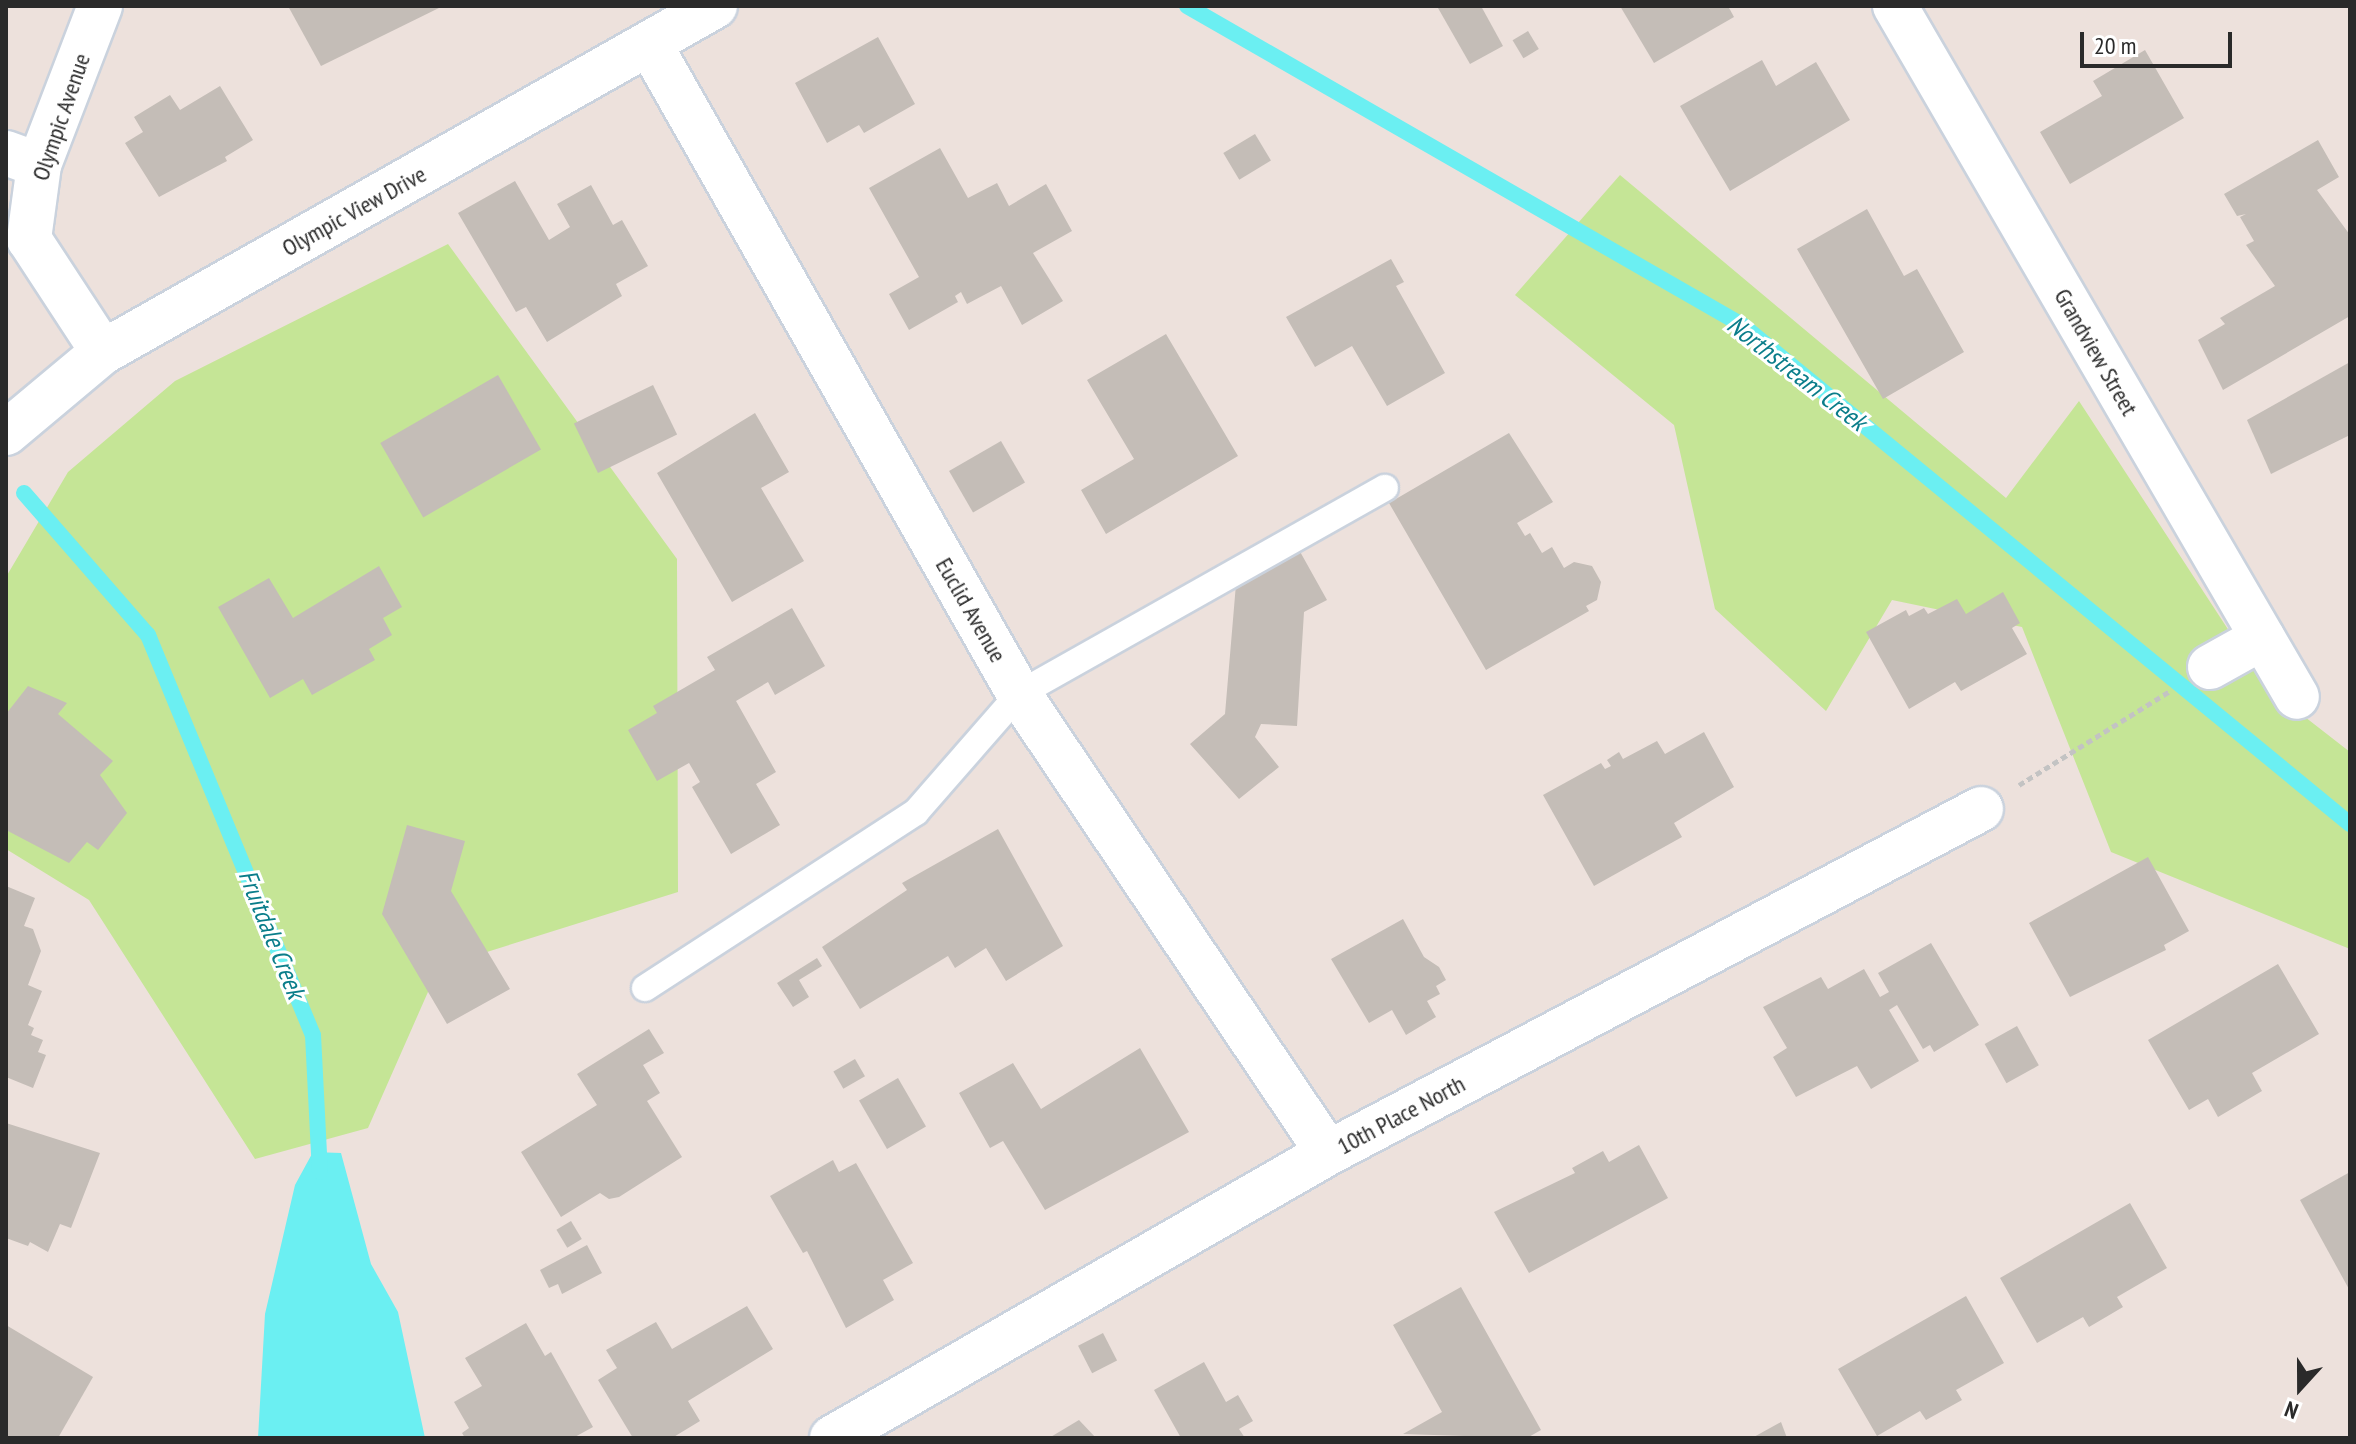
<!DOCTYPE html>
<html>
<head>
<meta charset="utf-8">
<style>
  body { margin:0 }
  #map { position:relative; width:2356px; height:1444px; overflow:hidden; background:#ede1dc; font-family:"PT Sans Narrow",sans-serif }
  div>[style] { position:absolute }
  .green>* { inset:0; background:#c5e596 }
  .water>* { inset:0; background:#6beff2 }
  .stream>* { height:16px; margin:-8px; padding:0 8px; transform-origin:8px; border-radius:8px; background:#6beff2 }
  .building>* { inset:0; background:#c4bdb7; transform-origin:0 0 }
  .path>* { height:5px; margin-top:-2.5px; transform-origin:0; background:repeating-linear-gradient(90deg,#c3c3c3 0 6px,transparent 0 10px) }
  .roads { filter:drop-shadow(2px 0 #cad2dd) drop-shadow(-2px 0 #cad2dd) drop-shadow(0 2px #cad2dd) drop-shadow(0 -2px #cad2dd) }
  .service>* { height:26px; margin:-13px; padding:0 13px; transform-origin:13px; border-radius:13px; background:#fff }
  .minor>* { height:44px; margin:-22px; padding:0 22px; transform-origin:22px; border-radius:22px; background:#fff }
  .tertiary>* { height:44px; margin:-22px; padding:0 22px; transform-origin:22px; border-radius:22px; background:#fff }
  .secondary>* { height:44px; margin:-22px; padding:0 22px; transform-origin:22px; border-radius:22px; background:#fff }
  span { translate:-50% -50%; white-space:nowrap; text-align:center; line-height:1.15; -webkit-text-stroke:6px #fff; paint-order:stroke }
  .street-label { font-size:24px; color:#2a2a2a }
  .water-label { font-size:26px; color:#0a7d8a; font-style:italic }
  .frame { position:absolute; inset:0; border:8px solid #2a2a2a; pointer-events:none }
  .north { position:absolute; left:2260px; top:1348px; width:80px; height:80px; -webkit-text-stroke:6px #fff; paint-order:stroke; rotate:201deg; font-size:22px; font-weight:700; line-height:32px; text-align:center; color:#2a2a2a }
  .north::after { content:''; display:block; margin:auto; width:28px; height:36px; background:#2a2a2a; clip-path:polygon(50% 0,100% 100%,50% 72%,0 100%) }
  .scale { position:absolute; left:2080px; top:32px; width:152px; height:36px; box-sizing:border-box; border:4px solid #2a2a2a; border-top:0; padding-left:10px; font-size:24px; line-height:28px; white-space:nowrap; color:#2a2a2a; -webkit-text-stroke:6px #fff; paint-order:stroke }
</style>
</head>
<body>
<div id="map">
  <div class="green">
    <div style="clip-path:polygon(1620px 175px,2006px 498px,2079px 401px,2265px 686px,2350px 752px,2350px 949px,2111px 852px,2022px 627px,1892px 600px,1826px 711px,1715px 609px,1674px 425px,1515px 295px)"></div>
    <div style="clip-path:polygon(448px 244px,677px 559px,678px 892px,439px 967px,368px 1128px,255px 1159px,89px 900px,6px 849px,6px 577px,68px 472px,175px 381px)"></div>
  </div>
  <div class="water">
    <div style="clip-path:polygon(313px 1152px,341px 1153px,371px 1264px,398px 1312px,425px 1438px,258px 1438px,265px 1314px,295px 1185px)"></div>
  </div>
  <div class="stream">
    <div style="left:1187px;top:6px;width:640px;rotate:29.89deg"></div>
    <div style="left:1742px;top:325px;width:787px;rotate:39.38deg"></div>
    <div style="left:24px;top:493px;width:189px;rotate:48.9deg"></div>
    <div style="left:148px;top:635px;width:433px;rotate:67.6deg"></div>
    <div style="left:313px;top:1035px;width:137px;rotate:87.1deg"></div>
  </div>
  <div class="building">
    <div style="clip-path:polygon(288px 6px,443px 6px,321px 66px)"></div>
    <div style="clip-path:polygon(1481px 6px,1503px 46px,1470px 64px,1438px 8px)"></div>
    <div style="clip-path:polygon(1620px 6px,1728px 6px,1734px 17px,1654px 63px)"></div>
    <div style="left:1528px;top:31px;width:21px;height:18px;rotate:59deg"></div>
    <div style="clip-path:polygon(878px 37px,915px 104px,864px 133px,859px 125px,827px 143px,795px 83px)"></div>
    <div style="clip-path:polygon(2145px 50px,2184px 118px,2070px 184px,2040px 132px,2102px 96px,2093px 81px)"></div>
    <div style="clip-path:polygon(1762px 60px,1776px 86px,1816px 62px,1850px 120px,1730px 191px,1680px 106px)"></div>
    <div style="clip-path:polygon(220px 86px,253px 140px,225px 157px,227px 161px,159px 197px,125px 143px,143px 132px,134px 117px,170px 95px,180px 110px)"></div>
    <div style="left:1255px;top:134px;width:31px;height:37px;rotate:59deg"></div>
    <div style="clip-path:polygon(2318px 140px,2339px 177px,2317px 190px,2350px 235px,2350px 316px,2223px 390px,2198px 340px,2225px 324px,2220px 318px,2275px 286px,2246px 245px,2254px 241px,2240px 217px,2246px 214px,2237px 216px,2224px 194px)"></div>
    <div style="clip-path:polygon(940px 148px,968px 198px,997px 183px,1009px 206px,1046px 184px,1072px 231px,1033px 253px,1063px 301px,1022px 325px,1001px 286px,967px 304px,961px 292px,955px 296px,958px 302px,909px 330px,889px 294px,919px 277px,869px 188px)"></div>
    <div style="clip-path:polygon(515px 181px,549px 240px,570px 227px,557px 204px,591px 185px,613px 225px,622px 220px,648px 266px,616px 284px,622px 296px,547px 342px,526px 307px,516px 312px,458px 213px)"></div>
    <div style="clip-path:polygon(1867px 209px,1904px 276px,1917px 269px,1964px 352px,1883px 399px,1797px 249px)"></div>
    <div style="clip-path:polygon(1391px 259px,1404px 282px,1396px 286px,1445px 373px,1387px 406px,1352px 346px,1315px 367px,1286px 317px)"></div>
    <div style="clip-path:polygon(1166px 334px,1238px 456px,1106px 534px,1081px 490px,1134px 459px,1087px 380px)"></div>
    <div style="clip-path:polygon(2350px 362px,2350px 435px,2271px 474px,2247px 420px)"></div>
    <div style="left:498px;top:375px;width:86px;height:136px;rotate:60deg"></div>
    <div style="left:653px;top:385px;width:55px;height:88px;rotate:64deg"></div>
    <div style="clip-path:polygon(755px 413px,789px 472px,761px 488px,804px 561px,732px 602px,657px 473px)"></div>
    <div style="clip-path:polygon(1509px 433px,1553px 502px,1517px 523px,1525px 536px,1530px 533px,1542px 553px,1552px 547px,1564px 568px,1574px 562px,1592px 566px,1601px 582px,1597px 600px,1586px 606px,1589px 611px,1486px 670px,1389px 503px)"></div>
    <div style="left:1001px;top:441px;width:48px;height:60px;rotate:60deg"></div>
    <div style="clip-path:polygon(1298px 548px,1327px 600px,1304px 612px,1297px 726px,1261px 724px,1255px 737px,1279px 767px,1239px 799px,1190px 744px,1225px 714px,1236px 584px)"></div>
    <div style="clip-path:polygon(379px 566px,402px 607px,383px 618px,392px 635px,369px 649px,375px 660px,312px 695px,303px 679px,270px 698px,218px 607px,269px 578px,293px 618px)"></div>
    <div style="clip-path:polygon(2003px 592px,2020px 623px,2012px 628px,2027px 654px,1961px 691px,1955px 682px,1909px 709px,1866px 632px,1906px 610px,1909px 616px,1924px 608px,1928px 614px,1957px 599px,1966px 614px)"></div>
    <div style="clip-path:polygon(792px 608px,825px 666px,775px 695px,768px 682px,736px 701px,776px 772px,756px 784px,780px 825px,731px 854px,692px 787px,700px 782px,689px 763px,657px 781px,628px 730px,657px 713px,653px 706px,715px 670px,707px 657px)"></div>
    <div style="clip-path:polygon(28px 686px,67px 703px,58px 714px,113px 761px,100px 775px,127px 813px,98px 850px,87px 842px,69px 863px,6px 830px,6px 714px)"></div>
    <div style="clip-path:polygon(1704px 732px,1734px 787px,1674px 823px,1682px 837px,1594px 886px,1543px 795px,1601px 763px,1605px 769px,1611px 766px,1607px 760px,1619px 752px,1623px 759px,1657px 741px,1665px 754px)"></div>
    <div style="clip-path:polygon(407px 825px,465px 841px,451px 891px,510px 989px,447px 1024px,382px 914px)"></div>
    <div style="clip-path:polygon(998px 829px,1063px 946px,1006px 981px,986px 948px,955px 968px,948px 956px,860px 1009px,822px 947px,907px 890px,902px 883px)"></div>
    <div style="clip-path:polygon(2148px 857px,2189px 931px,2164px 945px,2166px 950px,2070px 997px,2029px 923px)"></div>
    <div style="clip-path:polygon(6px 886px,35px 898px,24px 926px,33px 929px,41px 951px,28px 985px,42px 991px,28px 1025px,34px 1028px,31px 1035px,43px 1040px,38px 1052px,46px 1055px,33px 1088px,6px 1077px)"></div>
    <div style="clip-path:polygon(1403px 919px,1424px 957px,1439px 967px,1446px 980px,1436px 986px,1440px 994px,1427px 1001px,1436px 1017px,1406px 1035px,1392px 1010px,1369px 1023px,1331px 959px)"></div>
    <div style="clip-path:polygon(1931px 943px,1979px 1025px,1934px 1052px,1930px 1045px,1923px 1049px,1897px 1005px,1889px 1010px,1919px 1061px,1871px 1089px,1857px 1066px,1796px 1097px,1773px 1057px,1787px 1048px,1763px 1007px,1821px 977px,1828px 989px,1864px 969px,1880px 997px,1889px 992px,1878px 973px)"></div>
    <div style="clip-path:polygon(817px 958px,822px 966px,799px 980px,809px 997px,793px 1007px,777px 983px)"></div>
    <div style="clip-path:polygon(2278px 964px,2319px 1034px,2252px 1073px,2262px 1091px,2218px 1117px,2208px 1099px,2189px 1110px,2148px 1040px)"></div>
    <div style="left:2017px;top:1026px;width:45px;height:37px;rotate:61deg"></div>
    <div style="clip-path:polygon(649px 1029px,664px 1053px,643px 1065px,660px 1093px,647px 1101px,682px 1157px,619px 1197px,609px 1199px,600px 1193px,561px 1217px,521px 1152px,597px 1105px,577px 1074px)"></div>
    <div style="clip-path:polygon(1140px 1048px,1189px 1132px,1045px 1210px,1003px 1141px,990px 1148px,959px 1093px,1013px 1063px,1041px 1109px)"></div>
    <div style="left:855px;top:1059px;width:20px;height:25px;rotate:60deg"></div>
    <div style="left:898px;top:1078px;width:56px;height:45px;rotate:60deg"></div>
    <div style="clip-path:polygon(6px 1123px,100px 1153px,71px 1228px,60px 1224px,48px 1252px,30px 1242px,28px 1246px,6px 1238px)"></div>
    <div style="clip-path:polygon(1639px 1145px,1668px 1198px,1529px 1273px,1494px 1212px,1575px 1173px,1572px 1168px,1603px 1151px,1609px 1162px)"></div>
    <div style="clip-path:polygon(833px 1160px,839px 1172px,856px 1163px,913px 1263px,883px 1280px,894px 1300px,846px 1328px,807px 1251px,803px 1253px,770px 1196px)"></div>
    <div style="clip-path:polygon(2350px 1172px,2350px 1291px,2300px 1200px)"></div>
    <div style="clip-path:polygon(2130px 1203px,2167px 1268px,2117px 1297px,2123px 1307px,2089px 1327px,2083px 1317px,2037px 1343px,2000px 1278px)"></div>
    <div style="left:571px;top:1221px;width:21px;height:17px;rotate:59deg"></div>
    <div style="clip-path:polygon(587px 1245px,602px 1273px,562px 1294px,558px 1284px,549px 1288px,540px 1270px)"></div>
    <div style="clip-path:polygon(1461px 1287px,1541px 1430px,1527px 1438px,1403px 1434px,1442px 1412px,1393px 1325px)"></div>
    <div style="clip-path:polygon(1966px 1296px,2004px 1363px,1956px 1390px,1962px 1400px,1926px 1420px,1920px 1411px,1877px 1436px,1838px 1369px)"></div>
    <div style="clip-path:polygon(747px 1306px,773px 1349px,688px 1401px,700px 1421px,672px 1438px,633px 1438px,598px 1380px,617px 1368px,606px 1350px,656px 1322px,672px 1349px)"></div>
    <div style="clip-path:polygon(526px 1323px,545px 1356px,551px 1352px,593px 1427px,573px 1438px,465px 1438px,462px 1433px,469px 1428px,454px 1402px,482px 1386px,465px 1358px)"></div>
    <div style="clip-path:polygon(6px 1325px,93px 1377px,58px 1438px,6px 1438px)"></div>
    <div style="left:1103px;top:1333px;width:31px;height:28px;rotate:63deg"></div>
    <div style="clip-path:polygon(1204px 1362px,1226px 1402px,1238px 1395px,1253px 1421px,1239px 1429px,1245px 1438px,1181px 1438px,1154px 1390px)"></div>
    <div style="clip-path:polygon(1079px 1420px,1096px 1438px,1049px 1438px)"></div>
    <div style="clip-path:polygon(1781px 1422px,1787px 1438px,1752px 1438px)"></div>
  </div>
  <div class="path">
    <div style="left:2019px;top:785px;width:178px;rotate:-31.9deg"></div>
  </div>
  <div class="roads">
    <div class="service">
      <div style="left:645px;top:988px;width:323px;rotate:-33deg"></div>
      <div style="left:916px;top:812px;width:157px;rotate:-48.9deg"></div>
      <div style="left:1019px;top:694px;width:420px;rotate:-29.4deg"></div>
    </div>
    <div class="minor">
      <div style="left:1895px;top:6px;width:799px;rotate:59.81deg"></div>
      <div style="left:650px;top:45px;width:747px;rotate:60.38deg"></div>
      <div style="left:1019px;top:694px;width:553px;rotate:56.05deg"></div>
      <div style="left:6px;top:153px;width:35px;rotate:20deg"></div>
      <div style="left:2210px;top:667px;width:60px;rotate:-29.1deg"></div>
      <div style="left:832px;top:1438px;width:572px;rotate:-29.88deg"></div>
      <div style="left:1328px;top:1153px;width:738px;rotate:-27.78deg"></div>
    </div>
    <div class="tertiary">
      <div style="left:100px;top:6px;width:170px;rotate:111deg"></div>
      <div style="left:39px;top:165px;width:75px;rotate:97.7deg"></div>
      <div style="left:29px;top:239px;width:135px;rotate:56.8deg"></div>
    </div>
    <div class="secondary">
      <div style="left:6px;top:433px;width:126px;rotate:-39.9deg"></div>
      <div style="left:103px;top:352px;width:703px;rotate:-29.48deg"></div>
    </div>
  </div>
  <div class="street-label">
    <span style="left:61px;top:117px;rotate:-71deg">Olympic Avenue</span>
    <span style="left:354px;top:211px;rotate:-29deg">Olympic View Drive</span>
    <span style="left:2096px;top:352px;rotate:60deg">Grandview Street</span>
    <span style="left:971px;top:610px;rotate:60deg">Euclid Avenue</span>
    <span style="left:1401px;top:1115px;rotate:-28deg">10th Place North</span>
  </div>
  <div class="water-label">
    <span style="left:1797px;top:373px;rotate:38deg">Northstream Creek</span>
    <span style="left:272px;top:934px;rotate:68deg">Fruitdale Creek</span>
  </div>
  <div class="frame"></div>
  <div class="north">N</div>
  <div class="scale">20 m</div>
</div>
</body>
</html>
